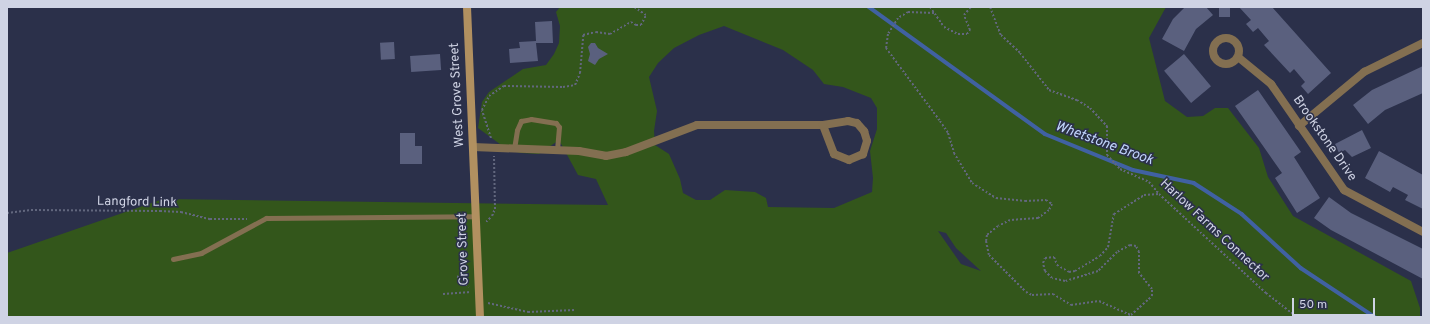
<!DOCTYPE html>
<html>
<head>
<meta charset="utf-8">
<style>
  body { margin:0 }
  #map { position:relative; width:1430px; height:324px; overflow:hidden; background:#2b304a; font-family:Overpass,sans-serif }
  div>[style] { position:absolute }
  .green>* { inset:0; background:#33561b }
  .stream>* { height:3.5px; margin:-1.75px; padding:0 1.75px; transform-origin:1.75px; border-radius:1.75px; background:#4061a2 }
  .building>* { inset:0; background:#5a607e; transform-origin:0 0 }
  .path>* { height:2px; margin-top:-1px; transform-origin:0; background:repeating-linear-gradient(90deg,#62677e 0 2px,transparent 0 4px) }
  .lane>* { height:5px; margin:-2.5px; padding:0 2.5px; transform-origin:2.5px; border-radius:2.5px; background:#836f51 }
  .street>* { height:8px; margin:-4px; padding:0 4px; transform-origin:4px; border-radius:4px; background:#836f51 }
  .street>.ring { margin:-4px; padding:0; box-sizing:content-box; background:none; border:8px solid #836f51; border-radius:50% }
  .secondary>* { height:8px; margin:-4px; padding:0 4px; transform-origin:4px; border-radius:4px; background:#b19060 }
  span { translate:-50% -50%; white-space:nowrap; text-align:center; line-height:1.15; -webkit-text-stroke:3px #2b304a; paint-order:stroke }
  .street-label { font-size:13px; color:#cfd3e4 }
  .water-label { font-size:14px; color:#c1d5fb; font-style:italic }
  .frame { position:absolute; inset:0; border:8px solid #cfd3e4; pointer-events:none }
  .scale { position:absolute; left:1292px; top:298px; width:83px; height:18px; box-sizing:border-box; border:2px solid #cfd3e4; border-top:0; padding-left:5px; font-size:12px; line-height:14px; white-space:nowrap; color:#cfd3e4; -webkit-text-stroke:3px #2b304a; paint-order:stroke }
</style>
</head>
<body>
<div id="map">
  <div class="green">
    <div style="clip-path:polygon(evenodd,560px 7px,1166px 7px,1149px 38px,1165px 101px,1187px 117px,1203px 116px,1215px 108px,1228px 108px,1259px 148px,1268px 177px,1293px 216px,1411px 281px,1420px 308px,1420px 317px,7px 317px,7px 253px,163px 199px,608px 205px,596px 179px,578px 175px,559px 140px,539px 154px,521px 153px,508px 150px,478px 128px,482px 102px,489px 92px,523px 69px,546px 65px,554px 54px,559px 43px,560px 26px,556px 12px,560px 7px,724px 26px,783px 50px,813px 70px,824px 84px,843px 87px,871px 98px,877px 108px,877px 129px,870px 151px,873px 178px,872px 192px,834px 208px,768px 207px,766px 198px,755px 192px,725px 190px,710px 200px,696px 200px,683px 193px,680px 179px,669px 154px,655px 145px,654px 131px,657px 111px,649px 77px,658px 63px,674px 48px,699px 35px,724px 26px,560px 7px,938px 231px,946px 233px,956px 248px,981px 271px,961px 264px,938px 231px)"></div>
  </div>
  <div class="stream">
    <div style="left:869px;top:7px;width:217px;rotate:35.8deg"></div>
    <div style="left:1045px;top:134px;width:95px;rotate:22.2deg"></div>
    <div style="left:1133px;top:170px;width:62px;rotate:12deg"></div>
    <div style="left:1194px;top:183px;width:57px;rotate:32.9deg"></div>
    <div style="left:1242px;top:214px;width:80px;rotate:42.5deg"></div>
    <div style="left:1301px;top:268px;width:89px;rotate:33.5deg"></div>
  </div>
  <div class="building">
    <div style="clip-path:polygon(1185px 7px,1206px 7px,1213px 15px,1196px 29px,1184px 51px,1162px 39px,1173px 19px)"></div>
    <div style="left:1219px;top:7px;width:11px;height:10px"></div>
    <div style="clip-path:polygon(1239px 7px,1272px 7px,1331px 73px,1308px 94px,1301px 86px,1305px 82px,1294px 69px,1290px 73px,1264px 45px,1269px 41px,1258px 28px,1253px 32px,1246px 24px,1251px 20px)"></div>
    <div style="clip-path:polygon(552px 21px,553px 43px,536px 43px,538px 61px,510px 63px,509px 49px,520px 48px,519px 42px,536px 41px,535px 22px)"></div>
    <div style="left:394px;top:42px;width:17px;height:14px;rotate:87deg"></div>
    <div style="clip-path:polygon(591px 43px,595px 43px,598px 48px,608px 54px,599px 59px,595px 65px,588px 61px,590px 54px,588px 47px)"></div>
    <div style="left:440px;top:54px;width:16px;height:30px;rotate:86deg"></div>
    <div style="left:1184px;top:54px;width:42px;height:26px;rotate:50deg"></div>
    <div style="clip-path:polygon(1423px 66px,1423px 93px,1385px 110px,1368px 124px,1353px 105px,1372px 90px)"></div>
    <div style="clip-path:polygon(1258px 90px,1301px 152px,1294px 157px,1320px 198px,1297px 213px,1275px 178px,1282px 173px,1235px 106px)"></div>
    <div style="clip-path:polygon(1362px 130px,1371px 148px,1352px 157px,1345px 150px,1339px 153px,1335px 144px)"></div>
    <div style="clip-path:polygon(400px 133px,415px 133px,415px 146px,422px 146px,422px 164px,400px 164px)"></div>
    <div style="clip-path:polygon(1379px 151px,1423px 175px,1423px 209px,1405px 200px,1408px 195px,1393px 187px,1390px 192px,1365px 178px)"></div>
    <div style="clip-path:polygon(1329px 197px,1351px 213px,1423px 249px,1423px 279px,1331px 230px,1314px 218px)"></div>
  </div>
  <div class="path">
    <div style="left:930px;top:7px;width:24px;rotate:55deg"></div>
    <div style="left:944px;top:27px;width:16px;rotate:27deg"></div>
    <div style="left:958px;top:34px;width:9px"></div>
    <div style="left:967px;top:34px;width:5px;rotate:-53deg"></div>
    <div style="left:970px;top:30px;width:16px;rotate:-112deg"></div>
    <div style="left:964px;top:15px;width:11px;rotate:-49deg"></div>
    <div style="left:990px;top:7px;width:30px;rotate:69deg"></div>
    <div style="left:1001px;top:35px;width:26px;rotate:43deg"></div>
    <div style="left:1020px;top:53px;width:47px;rotate:51.9deg"></div>
    <div style="left:1049px;top:90px;width:30px;rotate:20deg"></div>
    <div style="left:1077px;top:100px;width:15px;rotate:32deg"></div>
    <div style="left:1090px;top:108px;width:25px;rotate:47deg"></div>
    <div style="left:1107px;top:126px;width:29px;rotate:90deg"></div>
    <div style="left:1107px;top:155px;width:19px;rotate:47deg"></div>
    <div style="left:1120px;top:169px;width:32px;rotate:24deg"></div>
    <div style="left:1149px;top:182px;width:16px;rotate:50deg"></div>
    <div style="left:1159px;top:194px;width:146px;rotate:42.8deg"></div>
    <div style="left:1266px;top:293px;width:39px;rotate:38deg"></div>
    <div style="left:934px;top:13px;width:26px;rotate:-178deg"></div>
    <div style="left:908px;top:12px;width:12px;rotate:149deg"></div>
    <div style="left:898px;top:18px;width:19px;rotate:122deg"></div>
    <div style="left:888px;top:34px;width:14px;rotate:98deg"></div>
    <div style="left:886px;top:48px;width:91px;rotate:53.5deg"></div>
    <div style="left:940px;top:121px;width:14px;rotate:56deg"></div>
    <div style="left:948px;top:133px;width:21px;rotate:73deg"></div>
    <div style="left:954px;top:153px;width:35px;rotate:59deg"></div>
    <div style="left:972px;top:183px;width:28px;rotate:32deg"></div>
    <div style="left:996px;top:198px;width:29px;rotate:6deg"></div>
    <div style="left:1025px;top:201px;width:21px;rotate:-3deg"></div>
    <div style="left:1046px;top:200px;width:7px;rotate:34deg"></div>
    <div style="left:1052px;top:204px;width:7px;rotate:117deg"></div>
    <div style="left:1049px;top:210px;width:14px;rotate:144deg"></div>
    <div style="left:1038px;top:218px;width:28px;rotate:176deg"></div>
    <div style="left:1010px;top:220px;width:13px;rotate:153deg"></div>
    <div style="left:998px;top:226px;width:14px;rotate:141deg"></div>
    <div style="left:987px;top:235px;width:6px;rotate:99deg"></div>
    <div style="left:986px;top:241px;width:14px;rotate:78deg"></div>
    <div style="left:989px;top:255px;width:52px;rotate:45deg"></div>
    <div style="left:1026px;top:292px;width:7px;rotate:27deg"></div>
    <div style="left:1032px;top:295px;width:21px;rotate:-3deg"></div>
    <div style="left:1053px;top:294px;width:21px;rotate:31deg"></div>
    <div style="left:1071px;top:305px;width:28px;rotate:-8deg"></div>
    <div style="left:1099px;top:301px;width:35px;rotate:24deg"></div>
    <div style="left:1131px;top:315px;width:28px;rotate:-42deg"></div>
    <div style="left:1152px;top:296px;width:7px;rotate:-90deg"></div>
    <div style="left:1152px;top:289px;width:21px;rotate:-129deg"></div>
    <div style="left:1139px;top:273px;width:21px;rotate:-90deg"></div>
    <div style="left:1139px;top:252px;width:7px;rotate:-117deg"></div>
    <div style="left:1136px;top:246px;width:6px;rotate:-171deg"></div>
    <div style="left:1130px;top:245px;width:15px;rotate:152deg"></div>
    <div style="left:1117px;top:252px;width:27px;rotate:135deg"></div>
    <div style="left:1098px;top:271px;width:34px;rotate:163deg"></div>
    <div style="left:1065px;top:281px;width:13px;rotate:-167deg"></div>
    <div style="left:1052px;top:278px;width:10px;rotate:-135deg"></div>
    <div style="left:1045px;top:271px;width:8px;rotate:-104deg"></div>
    <div style="left:1043px;top:263px;width:5px;rotate:-68deg"></div>
    <div style="left:1045px;top:258px;width:9px;rotate:-6deg"></div>
    <div style="left:1054px;top:257px;width:9px;rotate:69deg"></div>
    <div style="left:1057px;top:265px;width:14px;rotate:30deg"></div>
    <div style="left:1069px;top:272px;width:6px;rotate:-9deg"></div>
    <div style="left:1075px;top:271px;width:29px;rotate:-31deg"></div>
    <div style="left:1100px;top:256px;width:12px;rotate:-48deg"></div>
    <div style="left:1108px;top:247px;width:34px;rotate:-80deg"></div>
    <div style="left:1114px;top:214px;width:36px;rotate:-32deg"></div>
    <div style="left:1144px;top:195px;width:15px;rotate:-4deg"></div>
    <div style="left:491px;top:138px;width:29px;rotate:-108deg"></div>
    <div style="left:482px;top:110px;width:16px;rotate:-63deg"></div>
    <div style="left:489px;top:96px;width:18px;rotate:-34deg"></div>
    <div style="left:504px;top:86px;width:59px;rotate:1deg"></div>
    <div style="left:563px;top:87px;width:12px;rotate:-9deg"></div>
    <div style="left:575px;top:85px;width:13px;rotate:-67deg"></div>
    <div style="left:580px;top:73px;width:38px;rotate:-85deg"></div>
    <div style="left:583px;top:35px;width:13px;rotate:-13deg"></div>
    <div style="left:596px;top:32px;width:14px;rotate:8deg"></div>
    <div style="left:610px;top:34px;width:24px;rotate:-30deg"></div>
    <div style="left:631px;top:22px;width:6px;rotate:31deg"></div>
    <div style="left:636px;top:25px;width:5px"></div>
    <div style="left:641px;top:25px;width:11px;rotate:-63deg"></div>
    <div style="left:646px;top:15px;width:14px;rotate:-146deg"></div>
    <div style="left:7px;top:213px;width:24px;rotate:-7deg"></div>
    <div style="left:31px;top:210px;width:129px;rotate:0.4deg"></div>
    <div style="left:160px;top:211px;width:21px;rotate:3deg"></div>
    <div style="left:181px;top:212px;width:30px;rotate:14deg"></div>
    <div style="left:210px;top:219px;width:37px"></div>
    <div style="left:486px;top:222px;width:8px;rotate:-45deg"></div>
    <div style="left:492px;top:216px;width:8px;rotate:-67deg"></div>
    <div style="left:495px;top:209px;width:53px;rotate:-91.1deg"></div>
    <div style="left:457px;top:276px;width:16px;rotate:43deg"></div>
    <div style="left:443px;top:294px;width:28px;rotate:-4deg"></div>
    <div style="left:488px;top:303px;width:41px;rotate:12.7deg"></div>
    <div style="left:528px;top:312px;width:47px;rotate:-2.4deg"></div>
  </div>
  <div class="lane">
    <div style="left:514px;top:149px;width:19px;rotate:-81deg"></div>
    <div style="left:517px;top:130px;width:10px;rotate:-66deg"></div>
    <div style="left:521px;top:121px;width:10px;rotate:-11deg"></div>
    <div style="left:531px;top:119px;width:25px;rotate:9deg"></div>
    <div style="left:556px;top:123px;width:5px;rotate:53deg"></div>
    <div style="left:559px;top:127px;width:23px;rotate:95deg"></div>
    <div style="left:173px;top:259px;width:29px;rotate:-12deg"></div>
    <div style="left:201px;top:253px;width:74px;rotate:-28.3deg"></div>
    <div style="left:266px;top:218px;width:209px;rotate:-0.5deg"></div>
  </div>
  <div class="street">
    <div class="ring" style="left:1213px;top:38px;width:18px;height:18px"></div>
    <div style="left:1238px;top:57px;width:43px;rotate:39.3deg"></div>
    <div style="left:1271px;top:84px;width:129px;rotate:55.4deg"></div>
    <div style="left:1344px;top:190px;width:89px;rotate:28deg"></div>
    <div style="left:1299px;top:126px;width:85px;rotate:-39.7deg"></div>
    <div style="left:1364px;top:72px;width:66px;rotate:-26.2deg"></div>
    <div style="left:473px;top:147px;width:106px;rotate:2.2deg"></div>
    <div style="left:579px;top:151px;width:27px;rotate:10deg"></div>
    <div style="left:606px;top:156px;width:20px;rotate:-11deg"></div>
    <div style="left:626px;top:152px;width:76px;rotate:-20.8deg"></div>
    <div style="left:697px;top:125px;width:126px"></div>
    <div style="left:823px;top:125px;width:25px;rotate:-9deg"></div>
    <div style="left:848px;top:121px;width:9px;rotate:13deg"></div>
    <div style="left:857px;top:123px;width:11px;rotate:49deg"></div>
    <div style="left:864px;top:131px;width:10px;rotate:73deg"></div>
    <div style="left:867px;top:141px;width:14px;rotate:107deg"></div>
    <div style="left:863px;top:154px;width:15px;rotate:157deg"></div>
    <div style="left:849px;top:160px;width:16px;rotate:-158deg"></div>
    <div style="left:834px;top:154px;width:31px;rotate:-111deg"></div>
  </div>
  <div class="secondary">
    <div style="left:467px;top:7px;width:310px;rotate:87.6deg"></div>
  </div>
  <div class="street-label">
    <span style="left:458px;top:95px;rotate:-93deg">West Grove Street</span>
    <span style="left:1324px;top:139px;rotate:55deg">Brookstone Drive</span>
    <span style="left:137px;top:203px;rotate:1deg">Langford Link</span>
    <span style="left:1214px;top:231px;rotate:43deg">Harlow Farms Connector</span>
    <span style="left:464px;top:249px;rotate:-92deg">Grove Street</span>
  </div>
  <div class="water-label">
    <span style="left:1104px;top:144px;rotate:20deg">Whetstone Brook</span>
  </div>
  <div class="frame"></div>
  <div class="scale">50 m</div>
</div>
</body>
</html>
